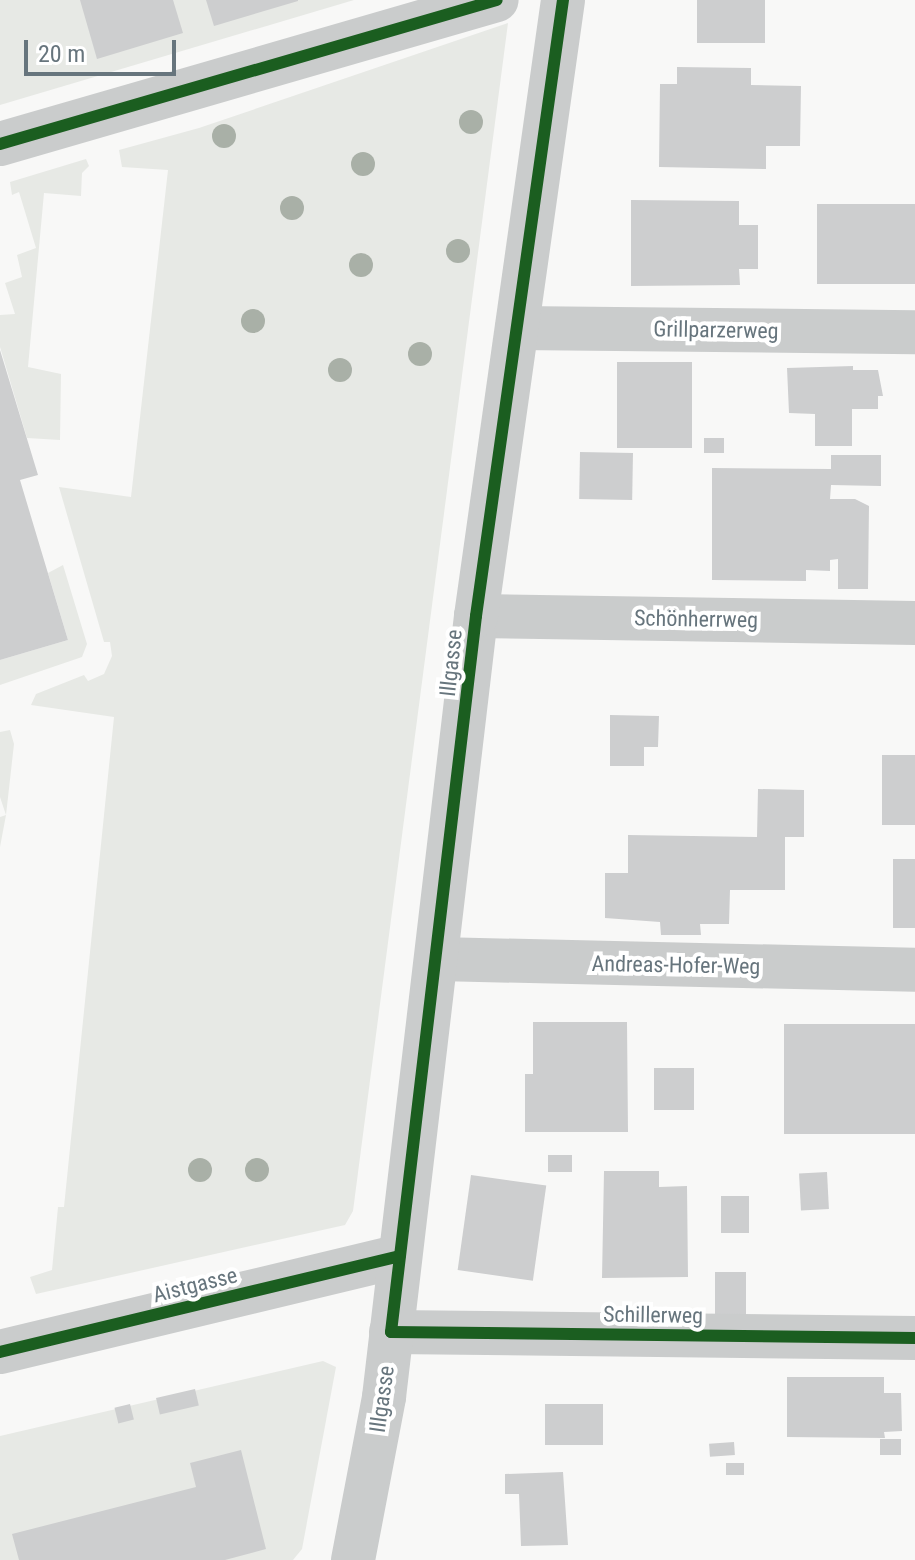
<!DOCTYPE html>
<html>
<head>
<meta charset="utf-8">
<style>
  body { margin:0 }
  #map { position:relative; width:915px; height:1560px; overflow:hidden; background:#f8f8f7; font-family:"Roboto Condensed",sans-serif }
  div>[style] { position:absolute }
  .green>* { inset:0; background:#e7e9e5 }
  .building>* { inset:0; background:#cdcecf; transform-origin:0 0 }
  .minor>* { height:44px; margin:-22px; padding:0 22px; transform-origin:22px; border-radius:22px; background:#cacccc }
  .cycleway>* { height:12px; margin:-6px; padding:0 6px; transform-origin:6px; border-radius:6px; background:#1b5e20 }
  .trees>* { width:24px; height:24px; margin:-12px; border-radius:50%; background:#a9b0a7 }
  span { translate:-50% -50%; white-space:nowrap; text-align:center; line-height:1.15; -webkit-text-stroke:8px #fff; paint-order:stroke }
  .street-label { font-size:22px; color:#67757d }
  .scale { position:absolute; left:24px; top:40px; width:152px; height:36px; box-sizing:border-box; border:4px solid #67757d; border-top:0; padding-left:10px; font-size:24px; line-height:28px; white-space:nowrap; color:#67757d; -webkit-text-stroke:6px #fff; paint-order:stroke }
</style>
</head>
<body>
<div id="map">
  <div class="green">
    <div style="clip-path:polygon(0 0,354px 0,0 105px)"></div>
    <div style="clip-path:polygon(508px 23px,353px 1211px,345px 1225px,36px 1294px,30px 1277px,52px 1270px,58px 1207px,64px 1207px,114px 717px,31px 705px,36px 694px,84px 675px,88px 681px,104px 674px,112px 656px,110px 642px,104px 642px,59px 487px,131px 497px,168px 170px,122px 167px,119px 150px,199px 128px)"></div>
    <div style="clip-path:polygon(86px 159px,89px 166px,82px 173px,81px 196px,44px 193px,28px 367px,61px 374px,60px 440px,27px 438px,0 347px,0 315px,15px 314px,5px 283px,22px 277px,17px 255px,36px 248px,19px 192px,12px 195px,10px 182px)"></div>
    <div style="clip-path:polygon(63px 565px,87px 644px,82px 657px,0 685px,0 660px,68px 640px,48px 573px)"></div>
    <div style="clip-path:polygon(10px 730px,14px 744px,6px 815px,0 847px,0 817px,6px 815px,0 797px,0 732px)"></div>
    <div style="clip-path:polygon(323px 1361px,336px 1367px,302px 1549px,293px 1560px,0 1560px,0 1436px)"></div>
  </div>
  <div class="building">
    <div style="clip-path:polygon(80px 0,173px 0,183px 33px,97px 59px)"></div>
    <div style="clip-path:polygon(206px 0,298px 0,298px 1px,214px 26px)"></div>
    <div style="left:697px;top:0;width:68px;height:43px"></div>
    <div style="clip-path:polygon(677px 67px,751px 68px,751px 85px,801px 86px,800px 146px,766px 146px,766px 169px,659px 167px,660px 84px,677px 84px)"></div>
    <div style="clip-path:polygon(631px 200px,739px 201px,739px 225px,758px 225px,758px 269px,739px 269px,740px 285px,631px 286px)"></div>
    <div style="left:817px;top:204px;width:98px;height:80px"></div>
    <div style="clip-path:polygon(0 350px,38px 475px,20px 480px,68px 640px,0 660px)"></div>
    <div style="left:617px;top:362px;width:75px;height:86px"></div>
    <div style="clip-path:polygon(853px 366px,853px 370px,878px 370px,883px 396px,878px 396px,878px 409px,852px 409px,852px 446px,815px 446px,815px 414px,789px 413px,787px 368px)"></div>
    <div style="left:704px;top:438px;width:20px;height:15px"></div>
    <div style="left:580px;top:452px;width:53px;height:47px;rotate:1deg"></div>
    <div style="clip-path:polygon(831px 455px,881px 455px,881px 486px,831px 485px,830px 499px,855px 499px,869px 506px,868px 589px,838px 589px,838px 559px,830px 560px,830px 571px,806px 570px,806px 581px,712px 580px,712px 468px,831px 469px)"></div>
    <div style="clip-path:polygon(610px 715px,659px 716px,658px 747px,644px 747px,644px 766px,610px 766px)"></div>
    <div style="left:882px;top:755px;width:33px;height:70px"></div>
    <div style="clip-path:polygon(758px 789px,804px 790px,804px 837px,785px 837px,785px 890px,730px 890px,729px 924px,700px 924px,701px 935px,661px 935px,660px 922px,605px 918px,605px 873px,628px 873px,628px 835px,757px 837px)"></div>
    <div style="left:893px;top:859px;width:22px;height:69px"></div>
    <div style="clip-path:polygon(533px 1022px,627px 1022px,628px 1132px,525px 1132px,525px 1074px,533px 1074px)"></div>
    <div style="left:784px;top:1024px;width:131px;height:110px"></div>
    <div style="left:654px;top:1068px;width:40px;height:42px"></div>
    <div style="left:548px;top:1155px;width:24px;height:17px"></div>
    <div style="clip-path:polygon(604px 1171px,659px 1171px,659px 1187px,687px 1186px,688px 1277px,602px 1278px)"></div>
    <div style="left:827px;top:1172px;width:37px;height:28px;rotate:87deg"></div>
    <div style="left:471px;top:1175px;width:76px;height:96px;rotate:8deg"></div>
    <div style="left:721px;top:1196px;width:28px;height:37px"></div>
    <div style="left:746px;top:1272px;width:45px;height:31px;rotate:90deg"></div>
    <div style="clip-path:polygon(787px 1377px,884px 1377px,884px 1393px,901px 1393px,902px 1431px,884px 1432px,885px 1438px,787px 1437px)"></div>
    <div style="left:195px;top:1389px;width:17px;height:40px;rotate:77deg"></div>
    <div style="left:130px;top:1404px;width:16px;height:16px;rotate:76deg"></div>
    <div style="left:603px;top:1404px;width:41px;height:58px;rotate:90deg"></div>
    <div style="left:880px;top:1439px;width:21px;height:16px"></div>
    <div style="left:734px;top:1442px;width:13px;height:25px;rotate:86deg"></div>
    <div style="clip-path:polygon(241px 1450px,266px 1549px,225px 1560px,19px 1560px,12px 1534px,196px 1487px,190px 1463px)"></div>
    <div style="left:726px;top:1463px;width:18px;height:12px"></div>
    <div style="clip-path:polygon(563px 1472px,568px 1545px,521px 1546px,519px 1494px,505px 1494px,505px 1474px)"></div>
  </div>
  <div class="minor">
    <div style="left:0;top:144px;width:517px;rotate:-16.16deg"></div>
    <div style="left:517px;top:328px;width:398px;rotate:0.6deg"></div>
    <div style="left:476px;top:616px;width:439px;rotate:0.9deg"></div>
    <div style="left:438px;top:959px;width:477px;rotate:1.3deg"></div>
    <div style="left:391px;top:1332px;width:524px;rotate:0.66deg"></div>
    <div style="left:0;top:1352px;width:411px;rotate:-13.5deg"></div>
    <div style="left:353px;top:1560px;width:166px;rotate:-79.2deg"></div>
    <div style="left:384px;top:1397px;width:786px;rotate:-83.28deg"></div>
    <div style="left:476px;top:616px;width:622px;rotate:-81.96deg"></div>
  </div>
  <div class="cycleway">
    <div style="left:563px;top:0;width:622px;rotate:98.04deg"></div>
    <div style="left:476px;top:616px;width:721px;rotate:96.77deg"></div>
    <div style="left:391px;top:1332px;width:524px;rotate:0.66deg"></div>
    <div style="left:0;top:144px;width:517px;rotate:-16.16deg"></div>
    <div style="left:0;top:1352px;width:411px;rotate:-13.5deg"></div>
  </div>
  <div class="trees">
    <div style="left:471px;top:122px"></div>
    <div style="left:224px;top:136px"></div>
    <div style="left:363px;top:164px"></div>
    <div style="left:292px;top:208px"></div>
    <div style="left:458px;top:251px"></div>
    <div style="left:361px;top:265px"></div>
    <div style="left:253px;top:321px"></div>
    <div style="left:420px;top:354px"></div>
    <div style="left:340px;top:370px"></div>
    <div style="left:200px;top:1170px"></div>
    <div style="left:257px;top:1170px"></div>
  </div>
  <div class="street-label">
    <span style="left:716px;top:330px;rotate:1deg">Grillparzerweg</span>
    <span style="left:696px;top:619px;rotate:1deg">Schönherrweg</span>
    <span style="left:451px;top:663px;rotate:-84deg">Illgasse</span>
    <span style="left:676px;top:965px;rotate:1deg">Andreas-Hofer-Weg</span>
    <span style="left:195px;top:1285px;rotate:-14deg">Aistgasse</span>
    <span style="left:653px;top:1315px;rotate:1deg">Schillerweg</span>
    <span style="left:382px;top:1399px;rotate:-82deg">Illgasse</span>
  </div>
  <div class="scale">20 m</div>
</div>
</body>
</html>
